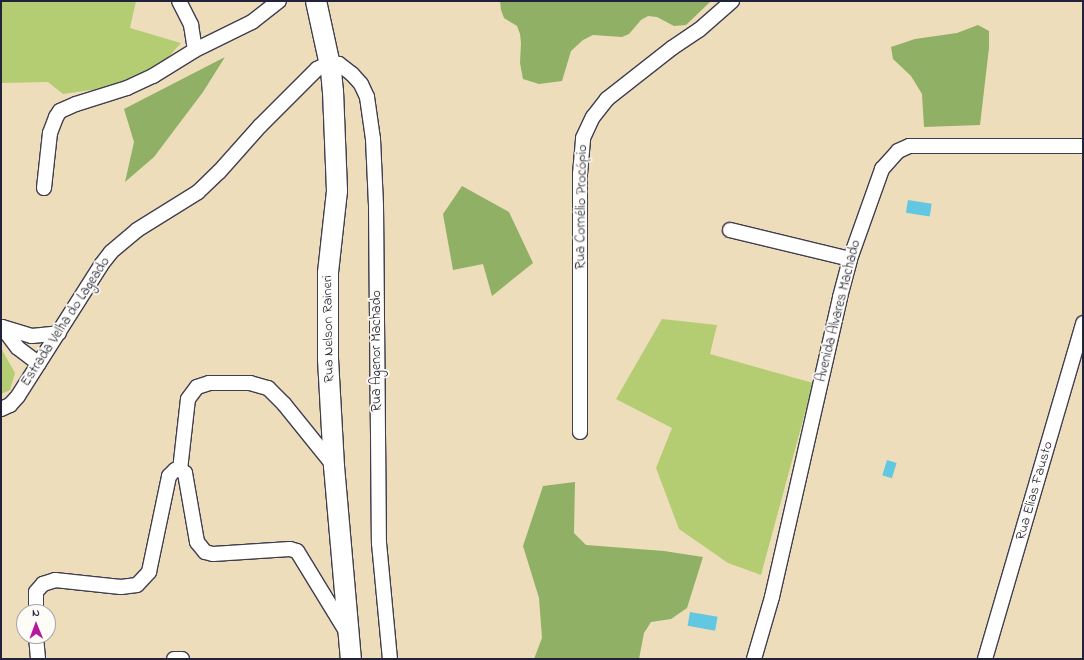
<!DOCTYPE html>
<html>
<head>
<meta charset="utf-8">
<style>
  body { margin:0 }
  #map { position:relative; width:1084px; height:660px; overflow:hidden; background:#edddbb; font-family:"Indie Flower",sans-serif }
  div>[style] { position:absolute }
  .green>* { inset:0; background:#b4cd73 }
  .forest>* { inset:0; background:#8fb065 }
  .water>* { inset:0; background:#62c7e0; transform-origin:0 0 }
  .roads { filter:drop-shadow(1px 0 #403e4e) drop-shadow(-1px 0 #403e4e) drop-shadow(0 1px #403e4e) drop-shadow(0 -1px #403e4e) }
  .minor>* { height:14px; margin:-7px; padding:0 7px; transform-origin:7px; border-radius:7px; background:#fff }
  .secondary>* { height:20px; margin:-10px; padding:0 10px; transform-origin:10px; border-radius:10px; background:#fff }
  span { translate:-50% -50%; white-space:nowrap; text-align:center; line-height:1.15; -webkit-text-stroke:3.5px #fdfcf7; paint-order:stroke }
  .street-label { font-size:14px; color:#22223b }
  .frame { position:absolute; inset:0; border:2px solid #22223b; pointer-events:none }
  .north { position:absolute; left:16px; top:604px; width:40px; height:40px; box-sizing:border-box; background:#fdfcf7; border:1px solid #a5a5ac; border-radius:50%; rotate:359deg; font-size:11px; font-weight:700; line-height:16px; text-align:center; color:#22223b }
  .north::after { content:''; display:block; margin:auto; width:14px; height:18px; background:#b5179e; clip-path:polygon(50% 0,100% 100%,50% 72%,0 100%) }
</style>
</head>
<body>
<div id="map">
  <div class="green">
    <div style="clip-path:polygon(1px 1px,136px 1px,130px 28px,181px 43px,164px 62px,138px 77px,113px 87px,63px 94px,48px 82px,1px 83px)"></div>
    <div style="clip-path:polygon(662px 319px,717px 325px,710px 354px,813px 383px,761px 575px,728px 563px,679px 529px,656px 468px,672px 428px,616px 399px)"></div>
    <div style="clip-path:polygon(1px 348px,15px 373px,10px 390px,1px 394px)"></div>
  </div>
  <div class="forest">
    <div style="clip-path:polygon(500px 1px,711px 1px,686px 25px,674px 26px,657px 17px,648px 16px,641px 20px,629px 34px,622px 37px,593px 35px,583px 40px,571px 51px,562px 81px,539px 84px,523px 79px,520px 63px,521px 43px,520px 34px,517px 26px,504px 18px,501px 10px)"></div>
    <div style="clip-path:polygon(978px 25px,989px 31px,989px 48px,980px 125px,924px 127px,922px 94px,911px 76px,893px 59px,891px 47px,915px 39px,957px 33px)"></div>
    <div style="clip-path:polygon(225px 57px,203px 92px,154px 157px,125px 182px,134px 142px,124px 109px)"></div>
    <div style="clip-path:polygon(462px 186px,509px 212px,533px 263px,492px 296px,483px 264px,453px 270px,443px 214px)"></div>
    <div style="clip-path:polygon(575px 482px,574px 533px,586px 545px,664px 551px,703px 557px,687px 608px,671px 619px,651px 622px,644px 633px,639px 659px,534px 659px,542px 638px,539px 598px,523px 546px,543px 486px)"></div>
  </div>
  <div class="water">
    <div style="left:908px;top:200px;width:24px;height:13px;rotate:9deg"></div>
    <div style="left:887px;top:460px;width:10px;height:16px;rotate:17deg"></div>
    <div style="left:690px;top:612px;width:28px;height:14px;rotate:10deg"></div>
  </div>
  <div class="roads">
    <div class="minor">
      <div style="left:179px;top:1px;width:27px;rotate:63deg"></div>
      <div style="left:191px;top:25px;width:25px;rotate:81deg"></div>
      <div style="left:44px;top:188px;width:55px;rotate:-83.8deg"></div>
      <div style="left:50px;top:133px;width:17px;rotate:-69deg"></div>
      <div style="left:56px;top:117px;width:7px;rotate:-56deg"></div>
      <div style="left:60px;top:111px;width:17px;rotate:-24deg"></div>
      <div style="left:76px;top:104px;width:53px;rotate:-17.4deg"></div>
      <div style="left:127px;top:88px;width:29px;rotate:-25deg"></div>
      <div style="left:153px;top:76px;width:49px;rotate:-31.8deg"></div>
      <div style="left:195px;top:50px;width:64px;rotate:-26.2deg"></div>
      <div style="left:252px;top:22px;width:34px;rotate:-38deg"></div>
      <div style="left:730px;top:230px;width:123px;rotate:13.6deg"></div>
      <div style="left:2px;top:327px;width:31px;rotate:17deg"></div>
      <div style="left:32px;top:336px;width:27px;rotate:-6deg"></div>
      <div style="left:2px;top:327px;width:26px;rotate:53deg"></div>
      <div style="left:18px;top:348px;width:26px;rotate:37deg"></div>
      <div style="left:1px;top:409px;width:10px;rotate:-24deg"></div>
      <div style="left:10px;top:405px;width:12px;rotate:-48deg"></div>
      <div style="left:18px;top:396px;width:155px;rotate:-57.6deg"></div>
      <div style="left:101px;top:265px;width:16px;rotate:-52deg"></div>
      <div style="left:111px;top:252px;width:34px;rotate:-40deg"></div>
      <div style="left:137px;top:230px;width:72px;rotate:-31.9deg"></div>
      <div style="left:198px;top:192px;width:29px;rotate:-44deg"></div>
      <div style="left:219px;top:172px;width:62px;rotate:-48.3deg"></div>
      <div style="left:260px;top:126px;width:81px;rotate:-45deg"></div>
      <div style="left:317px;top:69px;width:13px;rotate:-27deg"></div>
      <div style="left:329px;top:63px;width:10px;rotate:6deg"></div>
      <div style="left:339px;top:64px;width:16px;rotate:38deg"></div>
      <div style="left:352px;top:74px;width:13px;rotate:48deg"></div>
      <div style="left:361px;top:84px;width:14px;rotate:65deg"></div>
      <div style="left:367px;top:97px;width:42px;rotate:81.9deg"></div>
      <div style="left:373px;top:139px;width:66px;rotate:87.4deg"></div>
      <div style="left:376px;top:205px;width:338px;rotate:89.5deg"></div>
      <div style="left:379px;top:543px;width:117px;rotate:84.6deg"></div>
      <div style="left:580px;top:432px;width:258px;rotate:-90deg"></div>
      <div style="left:580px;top:174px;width:36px;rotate:-85deg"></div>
      <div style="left:583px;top:138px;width:23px;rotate:-65deg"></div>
      <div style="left:593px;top:117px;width:23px;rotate:-52deg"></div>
      <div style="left:607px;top:99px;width:83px;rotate:-38.1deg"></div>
      <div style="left:672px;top:48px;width:32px;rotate:-34deg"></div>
      <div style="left:699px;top:30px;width:44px;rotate:-41.3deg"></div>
      <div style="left:180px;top:470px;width:71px;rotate:-83.6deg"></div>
      <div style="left:188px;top:399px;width:15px;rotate:-53deg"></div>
      <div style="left:197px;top:387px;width:13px;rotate:-18deg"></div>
      <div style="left:209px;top:383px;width:41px"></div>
      <div style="left:250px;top:383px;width:19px;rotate:16deg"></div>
      <div style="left:268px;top:388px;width:23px;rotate:45deg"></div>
      <div style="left:284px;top:404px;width:80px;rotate:51.1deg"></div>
      <div style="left:36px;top:612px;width:20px;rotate:-90deg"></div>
      <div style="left:36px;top:592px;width:11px;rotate:-49deg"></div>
      <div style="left:43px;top:584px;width:13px;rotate:-18deg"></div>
      <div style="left:55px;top:580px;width:66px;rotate:6.1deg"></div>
      <div style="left:121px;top:587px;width:16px;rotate:-7deg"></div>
      <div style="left:137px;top:585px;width:18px;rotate:-47deg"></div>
      <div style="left:149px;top:572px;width:98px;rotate:-78.2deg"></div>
      <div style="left:169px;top:476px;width:8px;rotate:-45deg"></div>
      <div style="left:175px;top:470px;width:5px"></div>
      <div style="left:180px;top:470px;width:6px;rotate:31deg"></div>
      <div style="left:185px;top:473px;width:70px;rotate:80.1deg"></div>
      <div style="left:197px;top:542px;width:13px;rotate:51deg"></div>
      <div style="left:205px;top:552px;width:8px;rotate:14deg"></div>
      <div style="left:213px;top:554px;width:77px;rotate:-3.7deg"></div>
      <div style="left:290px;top:549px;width:7px;rotate:16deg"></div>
      <div style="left:297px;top:551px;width:96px;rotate:58.6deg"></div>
      <div style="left:36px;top:636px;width:23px;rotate:85deg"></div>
      <div style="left:174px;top:659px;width:8px"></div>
      <div style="left:754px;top:659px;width:65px;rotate:-73.8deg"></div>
      <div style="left:772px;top:597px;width:308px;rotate:-77.2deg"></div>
      <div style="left:840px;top:297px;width:39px;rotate:-75deg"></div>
      <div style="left:850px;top:259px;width:96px;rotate:-70.4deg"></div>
      <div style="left:882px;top:169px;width:24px;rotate:-48deg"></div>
      <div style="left:898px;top:151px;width:12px;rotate:-24deg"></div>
      <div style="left:909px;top:146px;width:174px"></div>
      <div style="left:985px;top:659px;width:350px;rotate:-73.7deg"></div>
    </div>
    <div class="secondary">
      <div style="left:316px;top:1px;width:71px;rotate:77.7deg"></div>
      <div style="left:331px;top:70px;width:21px;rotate:85deg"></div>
      <div style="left:333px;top:91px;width:100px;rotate:87.7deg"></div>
      <div style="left:337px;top:191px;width:82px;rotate:96.3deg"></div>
      <div style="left:328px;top:273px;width:86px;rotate:90deg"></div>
      <div style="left:328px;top:359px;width:107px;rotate:86.8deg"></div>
      <div style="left:334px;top:466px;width:194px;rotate:85deg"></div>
    </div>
  </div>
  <div class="street-label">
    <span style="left:582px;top:207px;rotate:-89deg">Rua Cornélio Procópio</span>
    <span style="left:839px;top:311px;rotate:-76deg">Avenida Alvares Machado</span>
    <span style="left:66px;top:322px;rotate:-57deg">Estrada Velha do Lageado</span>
    <span style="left:329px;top:329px;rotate:-91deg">Rua Nelson Raineri</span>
    <span style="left:377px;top:351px;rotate:-90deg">Rua Agenor Machado</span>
    <span style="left:1035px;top:491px;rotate:-74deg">Rua Elias Fausto</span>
  </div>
  <div class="frame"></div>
  <div class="north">N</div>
</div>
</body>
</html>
